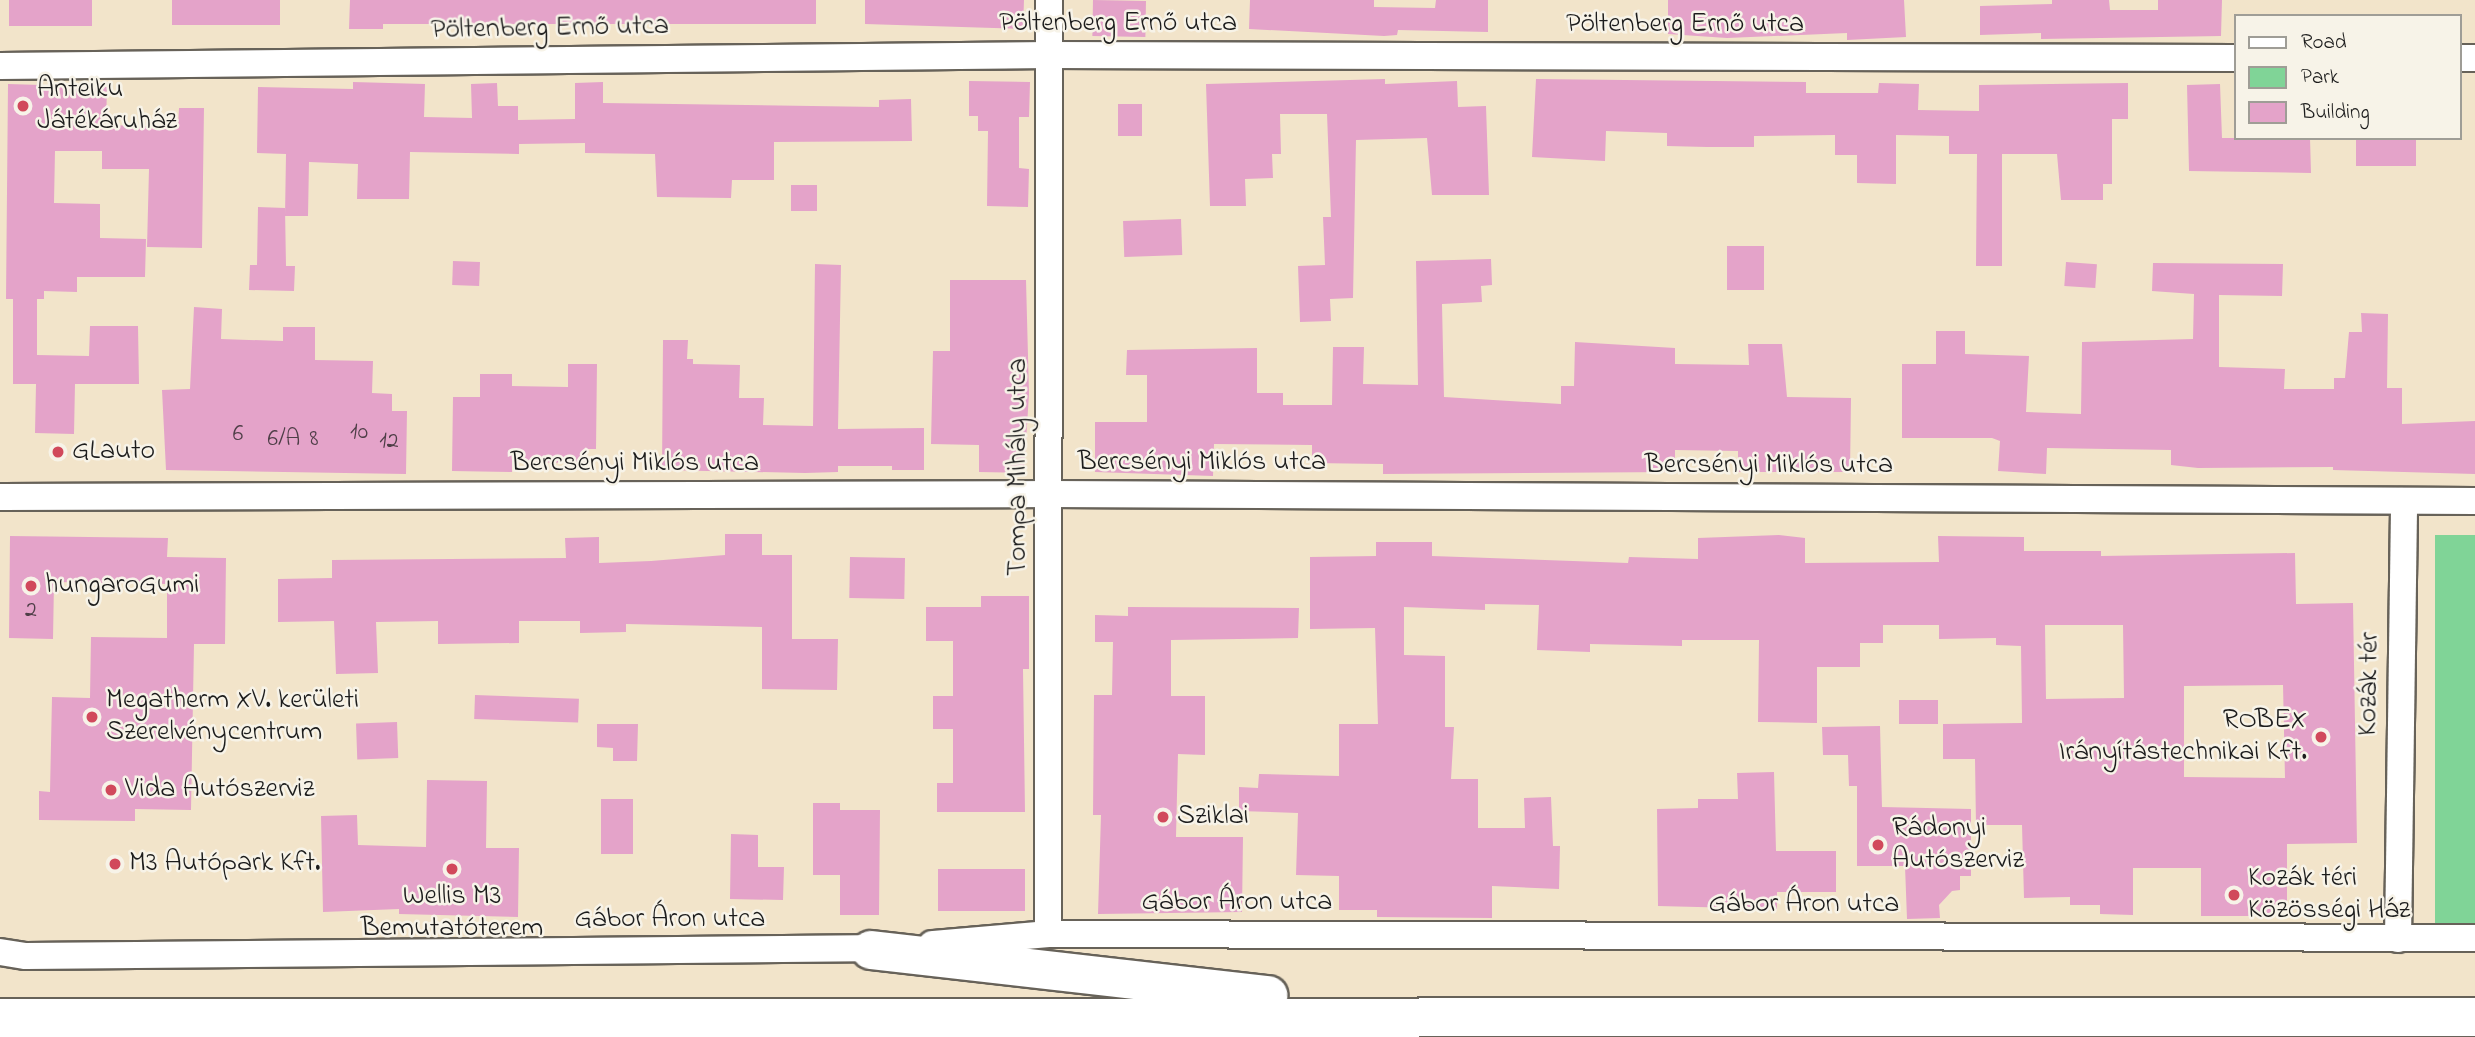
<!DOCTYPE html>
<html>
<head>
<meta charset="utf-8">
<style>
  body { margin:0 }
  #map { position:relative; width:2475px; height:1037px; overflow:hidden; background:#f2e4ca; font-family:"Indie Flower",sans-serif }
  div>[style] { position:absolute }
  .green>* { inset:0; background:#80d497; transform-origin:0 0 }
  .building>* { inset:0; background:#e4a3c9; transform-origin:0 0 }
  .roads { filter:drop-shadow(2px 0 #676259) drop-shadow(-2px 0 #676259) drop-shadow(0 2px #676259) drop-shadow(0 -2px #676259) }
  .street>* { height:26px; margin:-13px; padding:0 13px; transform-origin:13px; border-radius:13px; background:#fff }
  .primary>* { height:38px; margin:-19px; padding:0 19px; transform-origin:19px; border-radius:19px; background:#fff }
  .dots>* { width:19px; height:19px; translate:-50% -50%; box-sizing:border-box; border:4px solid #f7f3e8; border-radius:50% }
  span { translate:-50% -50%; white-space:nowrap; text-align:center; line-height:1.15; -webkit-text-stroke:5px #f7f3e8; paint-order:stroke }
  .number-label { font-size:24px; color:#4e3e47 }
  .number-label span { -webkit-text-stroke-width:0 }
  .street-label { font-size:28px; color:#1c1c1c }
  .poi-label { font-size:28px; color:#1c1c1c }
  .left { translate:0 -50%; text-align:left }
  .right { translate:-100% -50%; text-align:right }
  .legend { position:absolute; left:2234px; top:14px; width:228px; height:126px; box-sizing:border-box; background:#f7f3e8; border:2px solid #9f9d96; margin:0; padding:9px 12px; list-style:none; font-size:21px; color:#1c1c1c }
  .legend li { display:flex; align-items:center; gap:14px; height:35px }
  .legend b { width:35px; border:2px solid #9f9d96 }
</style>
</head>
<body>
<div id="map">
  <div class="green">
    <div style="left:2435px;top:535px;width:40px;height:388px"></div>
  </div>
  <div class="building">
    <div style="left:9px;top:0;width:83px;height:26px"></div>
    <div style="left:172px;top:0;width:108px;height:25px"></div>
    <div style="clip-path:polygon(350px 0,816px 0,816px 24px,383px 24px,383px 29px,349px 29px)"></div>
    <div style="clip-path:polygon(865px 0,1024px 0,1023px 29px,865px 24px)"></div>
    <div style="left:1093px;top:0;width:53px;height:36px;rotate:1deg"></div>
    <div style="clip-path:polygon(1250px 0,1374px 0,1374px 7px,1435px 8px,1436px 0,1488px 0,1488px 32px,1398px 30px,1397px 35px,1384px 36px,1249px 29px)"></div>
    <div style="clip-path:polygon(1668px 0,1904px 0,1906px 37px,1847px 40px,1847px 33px,1727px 38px,1668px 34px)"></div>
    <div style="clip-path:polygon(2052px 0,2109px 0,2110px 10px,2158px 10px,2158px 0,2222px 0,2221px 36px,2041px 39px,2041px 33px,1980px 35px,1980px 6px,2052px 4px)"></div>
    <div style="clip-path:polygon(1385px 79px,1385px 84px,1457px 81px,1458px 107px,1486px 106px,1489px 195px,1432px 195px,1427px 138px,1356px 140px,1353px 298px,1330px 299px,1331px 321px,1300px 322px,1298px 266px,1325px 265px,1323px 217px,1331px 217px,1327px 114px,1280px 114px,1281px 154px,1272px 154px,1273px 178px,1245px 179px,1246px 206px,1210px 206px,1206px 84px)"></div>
    <div style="clip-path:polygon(1536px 79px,1806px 82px,1806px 93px,1878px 93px,1879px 83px,1919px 84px,1918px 110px,1979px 111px,1979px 85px,2128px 83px,2128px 119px,2112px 119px,2112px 184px,2103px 184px,2103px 200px,2061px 200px,2057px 154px,2002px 154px,2002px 266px,1976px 266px,1977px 154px,1949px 154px,1949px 136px,1896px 135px,1896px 184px,1857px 183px,1857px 155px,1835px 155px,1835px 135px,1754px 136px,1754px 147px,1707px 147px,1667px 146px,1667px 133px,1606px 131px,1605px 161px,1532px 157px)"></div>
    <div style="clip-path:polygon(969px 81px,1030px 82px,1029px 117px,1019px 117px,1019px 168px,1029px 169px,1028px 207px,987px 206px,988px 131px,978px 131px,978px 116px,969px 116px)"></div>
    <div style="clip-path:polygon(353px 82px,425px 84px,424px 117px,472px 118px,471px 84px,497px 83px,498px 106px,518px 106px,518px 120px,575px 119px,575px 83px,603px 82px,603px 103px,879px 107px,879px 100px,911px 99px,912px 141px,774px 142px,774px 180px,732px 180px,731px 198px,657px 197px,655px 154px,585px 153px,585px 143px,519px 144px,519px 154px,410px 152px,409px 199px,357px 199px,358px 164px,309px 162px,308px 216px,285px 216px,286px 154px,257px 153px,258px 87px,353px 89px)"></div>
    <div style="clip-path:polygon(8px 84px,107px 87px,106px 125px,178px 127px,179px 108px,204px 108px,202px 248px,147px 247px,149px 169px,102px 169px,102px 151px,55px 151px,54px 203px,100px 204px,100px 238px,146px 239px,145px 277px,77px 277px,77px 292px,44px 291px,44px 299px,37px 299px,37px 355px,89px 356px,90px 326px,138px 326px,139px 384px,75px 384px,74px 434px,35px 433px,36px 384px,13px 384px,13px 299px,6px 299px)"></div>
    <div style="clip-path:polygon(2220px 84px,2222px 138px,2310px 138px,2311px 173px,2189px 171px,2187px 85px)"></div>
    <div style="left:1118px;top:104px;width:24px;height:32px"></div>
    <div style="left:2356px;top:138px;width:60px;height:28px"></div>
    <div style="left:791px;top:185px;width:26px;height:26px"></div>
    <div style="clip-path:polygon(258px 207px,285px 208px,286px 266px,295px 266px,294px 291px,249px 290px,250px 265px,257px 265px)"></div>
    <div style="left:1181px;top:219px;width:36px;height:58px;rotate:88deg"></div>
    <div style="left:1727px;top:246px;width:37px;height:44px"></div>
    <div style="clip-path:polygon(1491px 259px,1492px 285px,1481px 286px,1482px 302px,1442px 304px,1444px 397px,1561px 404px,1561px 386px,1574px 386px,1575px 342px,1675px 348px,1675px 364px,1749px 365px,1748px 344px,1782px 344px,1787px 397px,1851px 398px,1850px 472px,1738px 472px,1738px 451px,1675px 450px,1675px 472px,1383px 474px,1383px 464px,1312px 463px,1312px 445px,1214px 444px,1213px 476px,1095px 472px,1095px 422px,1147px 422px,1147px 375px,1126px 375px,1127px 350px,1257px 348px,1257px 393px,1283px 393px,1283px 405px,1332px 405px,1333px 347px,1364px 347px,1363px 384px,1418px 385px,1416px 261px)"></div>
    <div style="left:453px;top:261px;width:27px;height:24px;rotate:2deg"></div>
    <div style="left:2066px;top:262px;width:31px;height:24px;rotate:4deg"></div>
    <div style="clip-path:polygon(2153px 263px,2283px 264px,2282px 296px,2219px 295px,2219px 367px,2285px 369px,2284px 389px,2334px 389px,2334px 378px,2345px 378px,2349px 332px,2362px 332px,2361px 313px,2388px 314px,2387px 388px,2402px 388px,2402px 424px,2475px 421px,2475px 474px,2333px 470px,2333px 467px,2198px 468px,2171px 465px,2171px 450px,2047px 448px,2046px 474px,1998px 471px,2000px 441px,1992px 438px,1902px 438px,1902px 364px,1936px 364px,1936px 331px,1965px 331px,1965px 354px,2029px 356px,2026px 412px,2081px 414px,2082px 342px,2193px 339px,2194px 294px,2152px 291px)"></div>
    <div style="clip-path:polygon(815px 264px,841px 265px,838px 429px,924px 428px,924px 470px,892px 470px,892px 466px,838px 466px,838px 472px,805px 473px,662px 470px,663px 340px,688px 340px,687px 359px,693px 359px,693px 364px,740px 365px,739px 398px,764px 398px,763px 425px,813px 426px)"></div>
    <div style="clip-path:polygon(950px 280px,1026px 280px,1029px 394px,1024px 473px,979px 472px,979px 445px,931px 444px,933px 351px,950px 351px)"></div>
    <div style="clip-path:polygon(194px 307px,222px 309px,221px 339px,283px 341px,283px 327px,315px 327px,315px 360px,373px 361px,372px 393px,392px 394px,392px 411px,407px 411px,406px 474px,166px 470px,162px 390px,190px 389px)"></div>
    <div style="clip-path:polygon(568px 364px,597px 364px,596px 449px,585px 449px,585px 463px,512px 462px,512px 472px,452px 471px,453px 397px,480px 397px,480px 374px,512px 374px,512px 386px,568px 387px)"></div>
    <div style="clip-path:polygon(725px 534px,762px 534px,762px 555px,792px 555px,792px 639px,838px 639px,837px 690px,762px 689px,762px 627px,626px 624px,626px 632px,580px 633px,580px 621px,519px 621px,519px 643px,438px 644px,438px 621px,376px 622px,378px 673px,336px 674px,334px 621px,278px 622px,278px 579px,332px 578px,332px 560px,566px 558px,565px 538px,599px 537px,599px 563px,651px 561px,725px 555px)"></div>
    <div style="clip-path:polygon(evenodd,1779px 535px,1805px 538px,1805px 563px,1939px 562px,1938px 536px,2024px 537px,2024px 551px,2101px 551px,2101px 556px,2295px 553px,2296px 604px,2353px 603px,2357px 843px,2287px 844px,2287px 916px,2201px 916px,2201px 868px,2133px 868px,2133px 915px,2100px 914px,2100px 905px,2070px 905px,2070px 897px,2024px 898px,2022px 825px,1976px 825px,1975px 759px,1943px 759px,1943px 724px,2022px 723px,2021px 646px,1996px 645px,1996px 638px,1939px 639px,1939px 625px,1883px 625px,1883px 643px,1860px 643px,1860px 667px,1817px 667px,1817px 723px,1758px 722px,1759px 640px,1682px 640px,1682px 646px,1590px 644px,1590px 652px,1537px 650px,1539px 605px,1485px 604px,1485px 610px,1404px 607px,1404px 655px,1445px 656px,1445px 727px,1454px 727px,1451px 779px,1478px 779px,1478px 828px,1525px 828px,1524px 798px,1551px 797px,1553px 846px,1560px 846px,1559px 889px,1492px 886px,1492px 918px,1377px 917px,1377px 910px,1339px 910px,1339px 876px,1296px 875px,1298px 813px,1239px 811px,1239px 787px,1258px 788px,1259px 774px,1339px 776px,1339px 724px,1378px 724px,1375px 628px,1310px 629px,1310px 557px,1376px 556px,1376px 542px,1432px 542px,1432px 556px,1628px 563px,1629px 557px,1698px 559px,1698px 538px,1779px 535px,2045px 625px,2123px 625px,2124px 698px,2046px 699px,2045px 625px,1779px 535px,2283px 685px,2285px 778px,2184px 777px,2184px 686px,2283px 685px)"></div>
    <div style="clip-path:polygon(10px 536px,168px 538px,167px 557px,226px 558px,225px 644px,194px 644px,191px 810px,135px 809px,135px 821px,39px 820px,39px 791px,50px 792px,52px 697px,90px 698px,91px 637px,167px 638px,167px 584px,54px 582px,53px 639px,9px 638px)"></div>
    <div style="left:850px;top:557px;width:55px;height:41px;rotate:1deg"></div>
    <div style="clip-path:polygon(981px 596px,1029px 596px,1029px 669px,1023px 669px,1025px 812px,937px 812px,937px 783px,953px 783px,953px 729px,933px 729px,933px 696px,953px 696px,953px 641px,926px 641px,926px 607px,981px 607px)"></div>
    <div style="clip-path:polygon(1128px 607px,1299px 608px,1298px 638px,1171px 640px,1171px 696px,1205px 696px,1205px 755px,1178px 754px,1176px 837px,1243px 837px,1242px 912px,1098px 914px,1101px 815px,1093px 815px,1094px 695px,1112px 695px,1113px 642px,1095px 642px,1095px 615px,1128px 616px)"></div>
    <div style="left:475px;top:695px;width:104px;height:24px;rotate:2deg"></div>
    <div style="left:1899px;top:700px;width:39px;height:24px"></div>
    <div style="left:397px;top:722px;width:36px;height:41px;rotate:88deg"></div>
    <div style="clip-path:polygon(597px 724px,638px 724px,637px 761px,613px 761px,613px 748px,597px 747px)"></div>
    <div style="clip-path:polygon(1880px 726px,1882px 807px,1971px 809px,1971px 876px,1960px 876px,1960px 890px,1952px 891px,1939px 905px,1940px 918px,1907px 919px,1905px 866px,1857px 866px,1857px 786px,1849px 786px,1848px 755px,1823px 755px,1822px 727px)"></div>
    <div style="clip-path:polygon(1774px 772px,1776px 851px,1836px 851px,1836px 892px,1777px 892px,1777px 909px,1658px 906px,1657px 809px,1698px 808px,1698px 799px,1738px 799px,1737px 773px)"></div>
    <div style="clip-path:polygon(427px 780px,487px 781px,486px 848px,519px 848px,518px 917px,399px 914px,399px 909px,323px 912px,321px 816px,357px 815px,358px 845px,426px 847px)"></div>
    <div style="left:601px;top:799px;width:32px;height:55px"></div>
    <div style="clip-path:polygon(813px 803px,840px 803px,840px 810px,880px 810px,879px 915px,840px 915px,840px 875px,813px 875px)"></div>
    <div style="clip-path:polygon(731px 834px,758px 835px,758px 867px,784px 867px,783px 900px,730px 899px)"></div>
    <div style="left:938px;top:869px;width:87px;height:42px"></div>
  </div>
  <div class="roads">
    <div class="street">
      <div style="left:2459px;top:58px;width:16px"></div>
      <div style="left:0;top:66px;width:1048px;rotate:-0.6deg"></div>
      <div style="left:1048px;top:55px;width:1187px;rotate:0.14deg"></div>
      <div style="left:0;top:497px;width:1051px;rotate:-0.16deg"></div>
      <div style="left:1051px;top:494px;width:1424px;rotate:0.28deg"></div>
      <div style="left:1048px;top:934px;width:934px;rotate:-89.94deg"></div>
      <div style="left:2398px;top:939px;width:438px;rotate:-89.2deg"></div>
      <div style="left:932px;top:944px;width:116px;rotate:-4.9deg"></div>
      <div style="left:1048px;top:934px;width:1427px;rotate:0.16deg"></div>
      <div style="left:0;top:952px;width:26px;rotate:9deg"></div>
      <div style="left:26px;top:956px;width:861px;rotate:-0.53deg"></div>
    </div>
    <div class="primary">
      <div style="left:871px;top:950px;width:400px;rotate:6.5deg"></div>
      <div style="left:0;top:1018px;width:2475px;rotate:-0.02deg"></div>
    </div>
  </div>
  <div class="dots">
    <div style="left:23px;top:106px;background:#d1495b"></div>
    <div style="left:58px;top:452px;background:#d1495b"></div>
    <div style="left:31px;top:586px;background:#d1495b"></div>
    <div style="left:92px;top:717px;background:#d1495b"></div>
    <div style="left:2321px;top:737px;background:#d1495b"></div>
    <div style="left:111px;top:790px;background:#d1495b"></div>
    <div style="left:1163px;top:817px;background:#d1495b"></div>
    <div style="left:1878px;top:845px;background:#d1495b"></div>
    <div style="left:115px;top:864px;background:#d1495b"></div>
    <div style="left:452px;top:869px;background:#d1495b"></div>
    <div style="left:2234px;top:895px;background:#d1495b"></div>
  </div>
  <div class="number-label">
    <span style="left:359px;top:433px">10</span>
    <span style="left:238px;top:435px">6</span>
    <span style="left:284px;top:440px">6/A</span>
    <span style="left:314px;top:440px">8</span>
    <span style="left:389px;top:442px">12</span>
    <span style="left:31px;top:611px">2</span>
  </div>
  <div class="street-label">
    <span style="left:1118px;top:24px">Pöltenberg Ernő utca</span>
    <span style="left:1685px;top:25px">Pöltenberg Ernő utca</span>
    <span style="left:550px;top:29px;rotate:-1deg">Pöltenberg Ernő utca</span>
    <span style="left:1202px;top:463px">Bercsényi Miklós utca</span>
    <span style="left:635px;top:464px">Bercsényi Miklós utca</span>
    <span style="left:1769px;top:466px">Bercsényi Miklós utca</span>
    <span style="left:1019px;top:467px;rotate:-90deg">Tompa Mihály utca</span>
    <span style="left:2370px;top:684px;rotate:-89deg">Kozák tér</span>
    <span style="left:1237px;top:903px">Gábor Áron utca</span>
    <span style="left:1804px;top:905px">Gábor Áron utca</span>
    <span style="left:670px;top:920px">Gábor Áron utca</span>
  </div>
  <div class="poi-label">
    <span class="left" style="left:37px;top:106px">Anteiku<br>Játékáruház</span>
    <span class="left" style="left:72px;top:452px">GLauto</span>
    <span class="left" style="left:45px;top:586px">hungaroGumi</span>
    <span class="left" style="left:106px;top:717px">Megatherm XV. kerületi<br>Szerelvénycentrum</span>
    <span class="right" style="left:2307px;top:737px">ROBEX<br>Irányítástechnikai Kft.</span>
    <span class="left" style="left:125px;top:790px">Vida Autószerviz</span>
    <span class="left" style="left:1177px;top:817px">Sziklai</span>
    <span class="left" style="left:1892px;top:845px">Rádonyi<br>Autószerviz</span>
    <span class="left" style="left:129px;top:864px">M3 Autópark Kft.</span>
    <span class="left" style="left:2248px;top:895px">Kozák téri<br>Közösségi Ház</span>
    <span style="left:452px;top:913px">Wellis M3<br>Bemutatóterem</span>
  </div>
  <ul class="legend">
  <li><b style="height:9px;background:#fff"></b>Road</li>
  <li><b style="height:19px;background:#80d497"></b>Park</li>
  <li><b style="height:19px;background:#e4a3c9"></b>Building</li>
  </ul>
</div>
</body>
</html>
